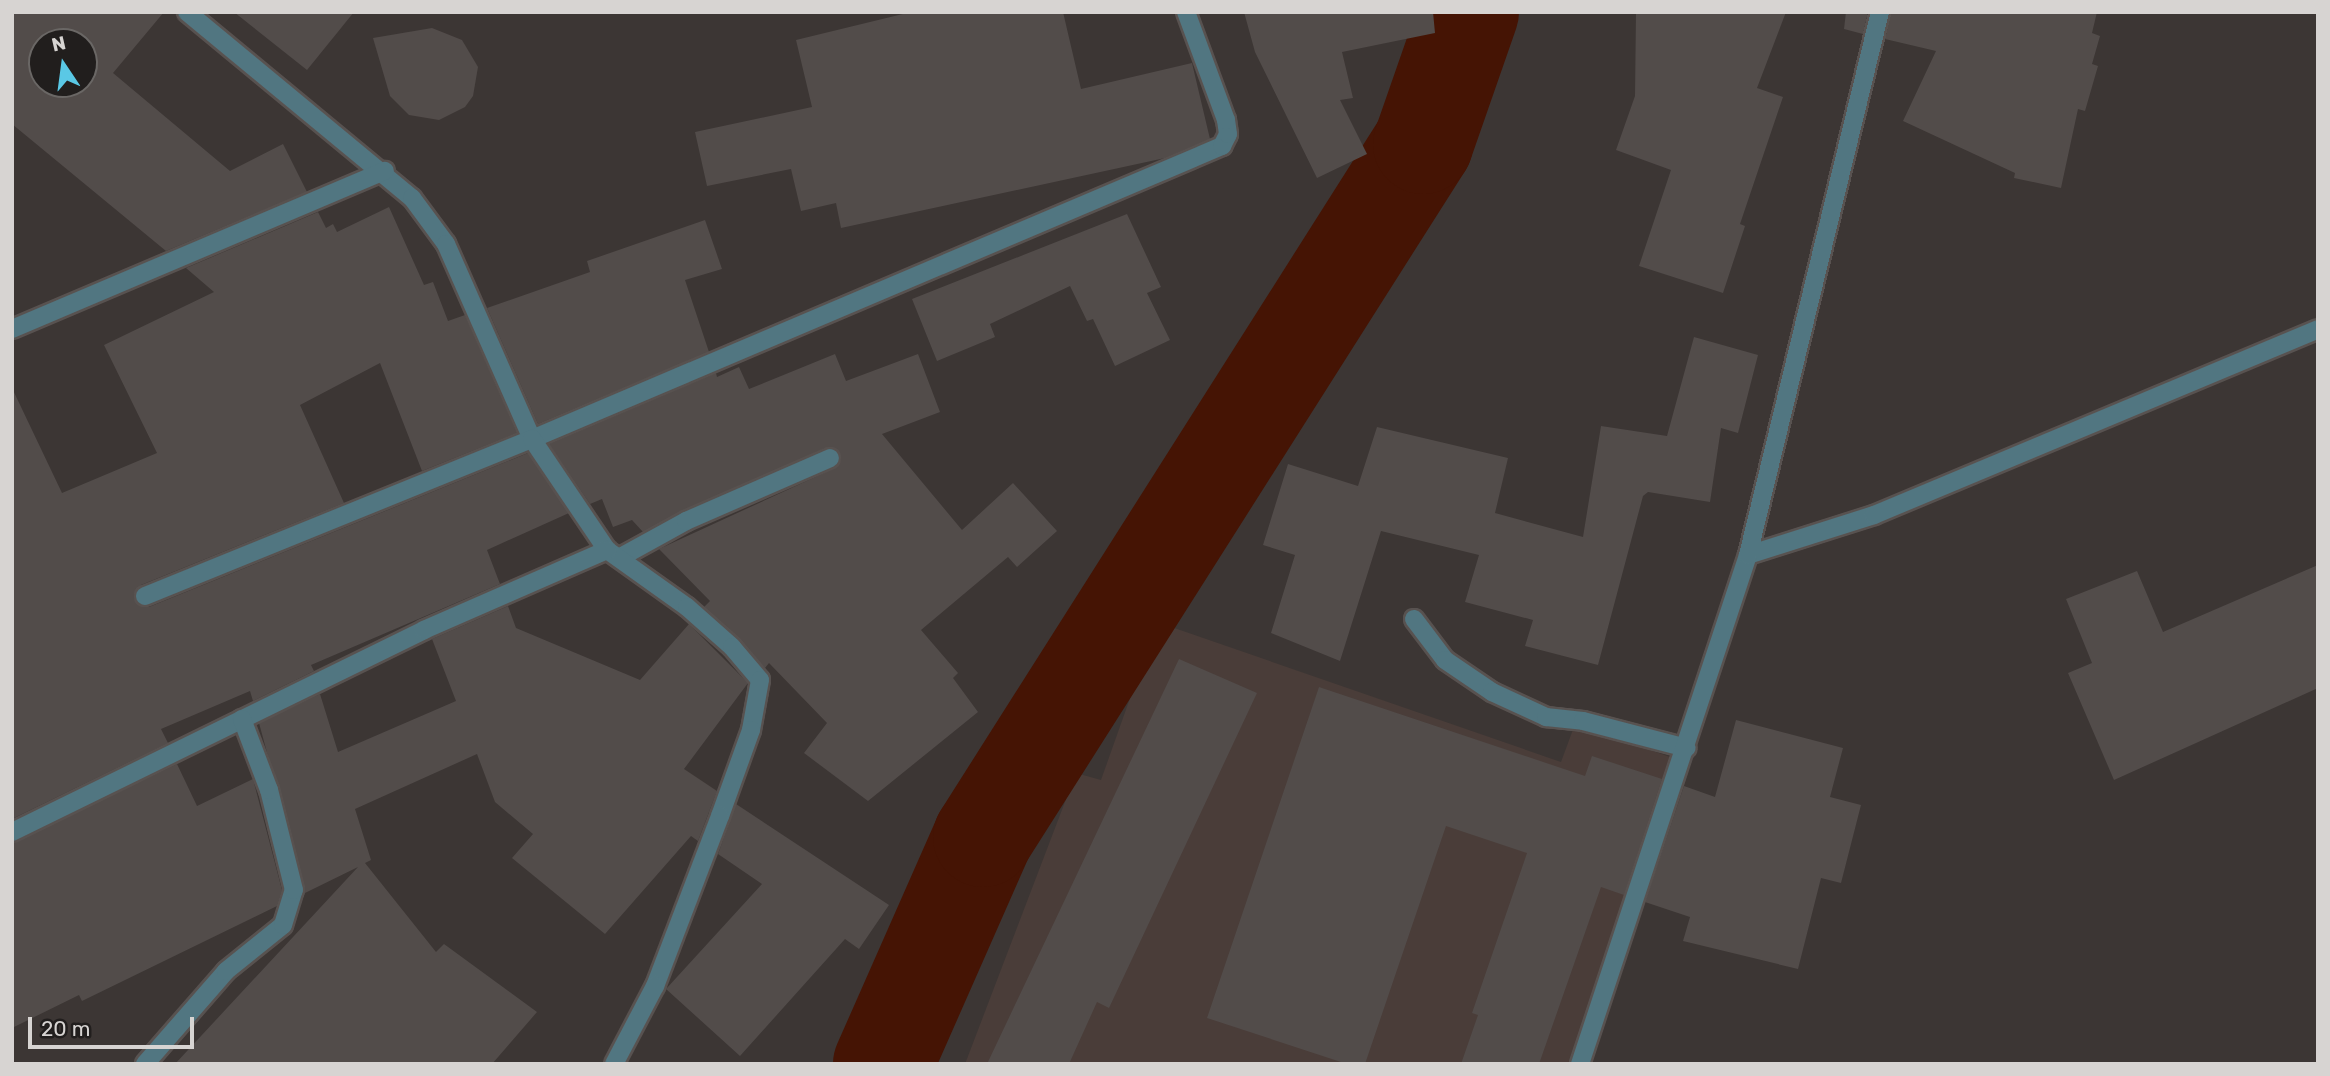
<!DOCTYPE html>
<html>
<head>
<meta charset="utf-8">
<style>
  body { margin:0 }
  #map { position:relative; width:2330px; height:1076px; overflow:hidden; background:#3c3634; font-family:Rubik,sans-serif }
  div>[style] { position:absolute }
  .built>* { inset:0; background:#4a3d39 }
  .river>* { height:100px; margin:-50px; padding:0 50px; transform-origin:50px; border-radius:50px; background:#451404 }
  .building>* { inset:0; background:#524c4a }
  .roads { filter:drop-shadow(2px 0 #585250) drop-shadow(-2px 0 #585250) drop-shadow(0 2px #585250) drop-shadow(0 -2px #585250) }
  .minor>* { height:18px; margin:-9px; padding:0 9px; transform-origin:9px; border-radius:9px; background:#517681 }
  span { translate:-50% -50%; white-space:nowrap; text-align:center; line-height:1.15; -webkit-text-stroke:7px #211e1d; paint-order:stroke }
  .frame { position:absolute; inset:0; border:14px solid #d7d4d2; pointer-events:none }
  .north { position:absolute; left:28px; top:28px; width:70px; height:70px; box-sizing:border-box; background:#211e1d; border:2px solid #6a6765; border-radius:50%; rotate:347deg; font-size:19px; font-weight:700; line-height:28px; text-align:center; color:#d7d4d2 }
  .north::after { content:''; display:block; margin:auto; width:24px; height:32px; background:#5ac8e5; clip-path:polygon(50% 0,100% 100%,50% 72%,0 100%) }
  .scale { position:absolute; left:28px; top:1017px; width:166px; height:32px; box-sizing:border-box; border:4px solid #d7d4d2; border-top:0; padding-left:9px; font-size:21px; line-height:24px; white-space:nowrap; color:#d7d4d2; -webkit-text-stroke:5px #211e1d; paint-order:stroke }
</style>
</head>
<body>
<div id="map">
  <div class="built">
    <div style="clip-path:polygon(1157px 622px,1561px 762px,1575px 724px,1676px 759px,1573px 1064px,965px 1064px,1076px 773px,1101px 780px)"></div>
  </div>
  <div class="river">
    <div style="left:883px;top:1064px;width:248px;rotate:-66.2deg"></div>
    <div style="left:983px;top:837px;width:821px;rotate:-57.59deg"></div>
    <div style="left:1423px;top:144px;width:140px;rotate:-70.8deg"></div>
  </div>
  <div class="building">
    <div style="clip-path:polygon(evenodd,12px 12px,164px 12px,113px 73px,230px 171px,283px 144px,307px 192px,166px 251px,12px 124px,12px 12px,42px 42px,84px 42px,84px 84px,42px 84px,42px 42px)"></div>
    <div style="clip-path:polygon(234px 12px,354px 12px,307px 70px)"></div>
    <div style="clip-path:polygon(911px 12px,1063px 12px,1081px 89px,1192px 63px,1210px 139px,1165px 158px,841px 228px,836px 203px,801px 211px,791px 169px,707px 186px,695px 132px,812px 107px,796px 40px)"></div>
    <div style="clip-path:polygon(1244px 12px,1433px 12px,1435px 33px,1342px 52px,1353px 98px,1340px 100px,1367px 154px,1317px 178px,1255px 52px)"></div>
    <div style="clip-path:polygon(1636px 12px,1786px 12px,1757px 88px,1783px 97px,1740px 224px,1745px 226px,1723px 293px,1639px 266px,1671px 170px,1616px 150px,1635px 96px)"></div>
    <div style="clip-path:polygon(1846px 12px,1868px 12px,1863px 34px,1844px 29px)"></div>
    <div style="clip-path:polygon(1891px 12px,2097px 12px,2092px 33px,2100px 36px,2092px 64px,2098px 66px,2085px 111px,2078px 109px,2061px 188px,2014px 178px,2015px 173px,1903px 121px,1936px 51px,1885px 39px)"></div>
    <div style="clip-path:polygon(432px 28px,462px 40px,478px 67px,473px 96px,465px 107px,439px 120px,409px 115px,390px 96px,373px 38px)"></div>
    <div style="clip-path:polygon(389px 207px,424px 285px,433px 282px,448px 321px,465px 315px,517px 433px,422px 471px,380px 363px,300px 405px,344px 503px,141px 585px,135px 601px,149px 607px,528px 453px,569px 513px,487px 550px,500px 584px,311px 665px,314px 671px,253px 701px,250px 691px,161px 729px,168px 743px,12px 819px,12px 388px,62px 493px,157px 453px,104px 345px,214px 292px,186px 268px,318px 212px,326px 228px,333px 224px,337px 232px)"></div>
    <div style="clip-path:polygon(1127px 214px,1161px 287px,1147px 293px,1170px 340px,1115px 366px,1093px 319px,1087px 321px,1070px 286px,990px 324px,995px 337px,937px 361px,912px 299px)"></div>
    <div style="clip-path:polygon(705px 220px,722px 269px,685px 280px,709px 352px,538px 424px,487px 308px,590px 272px,587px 261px)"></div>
    <div style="clip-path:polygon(1694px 337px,1758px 355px,1738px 433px,1721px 428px,1710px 502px,1648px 492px,1643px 496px,1598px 665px,1525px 646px,1533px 620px,1465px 602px,1479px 555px,1381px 531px,1340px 661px,1271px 633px,1295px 555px,1263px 545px,1288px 464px,1358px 486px,1377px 427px,1508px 458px,1495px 513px,1583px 537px,1601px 426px,1667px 436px)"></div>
    <div style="clip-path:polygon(835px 354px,846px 381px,918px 354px,940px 412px,882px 434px,962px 530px,1013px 483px,1057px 531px,1017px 567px,1008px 557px,921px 630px,958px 673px,953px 678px,978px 712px,868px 801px,804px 753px,827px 723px,769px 663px,765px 668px,704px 607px,710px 601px,659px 549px,835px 468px,841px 460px,837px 449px,825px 448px,643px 532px,632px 520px,613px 527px,602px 499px,590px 504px,549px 444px,716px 373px,717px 377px,739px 367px,749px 389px)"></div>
    <div style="clip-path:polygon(2318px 565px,2318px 688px,2114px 780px,2068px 673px,2092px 663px,2066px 599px,2137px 571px,2163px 632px)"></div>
    <div style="clip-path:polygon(508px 606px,516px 628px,640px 680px,689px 624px,748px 683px,684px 769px,717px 791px,698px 841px,691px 836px,605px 934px,512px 858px,533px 834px,495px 802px,477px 754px,355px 809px,371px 860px,365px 863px,436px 952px,444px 944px,537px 1012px,492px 1064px,175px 1064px,358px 867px,305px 893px,259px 723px,320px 694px,338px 752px,456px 701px,432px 639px)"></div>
    <div style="clip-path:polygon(1179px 659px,1257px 693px,1109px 1008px,1097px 1002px,1069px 1064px,987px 1064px)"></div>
    <div style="clip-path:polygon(1319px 687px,1585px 776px,1592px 756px,1662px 779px,1624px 895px,1601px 887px,1539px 1064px,1461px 1064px,1478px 1015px,1472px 1013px,1527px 853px,1446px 826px,1365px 1064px,1347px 1064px,1207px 1018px)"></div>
    <div style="clip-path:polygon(1736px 720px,1843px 748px,1830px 797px,1861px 805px,1841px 883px,1821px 878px,1798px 969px,1683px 941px,1690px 917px,1645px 902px,1684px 786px,1715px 797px)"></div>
    <div style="clip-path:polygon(177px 764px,197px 806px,253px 779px,282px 890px,277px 906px,82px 1001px,79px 995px,12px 1028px,12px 843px)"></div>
    <div style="clip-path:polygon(736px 804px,889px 905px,859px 949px,845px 939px,740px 1056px,666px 989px,762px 884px,718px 854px)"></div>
  </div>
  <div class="roads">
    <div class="minor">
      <div style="left:187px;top:12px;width:292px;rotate:39.6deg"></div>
      <div style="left:412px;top:198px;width:57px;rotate:53.5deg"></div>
      <div style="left:446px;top:244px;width:213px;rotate:66.2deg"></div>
      <div style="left:532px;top:439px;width:750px;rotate:-23.01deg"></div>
      <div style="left:1222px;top:146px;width:13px;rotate:-63deg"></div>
      <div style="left:1228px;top:134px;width:14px;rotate:-98deg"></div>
      <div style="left:1226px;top:120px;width:115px;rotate:-110.3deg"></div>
      <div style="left:12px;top:329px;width:405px;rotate:-23deg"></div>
      <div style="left:1748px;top:555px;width:132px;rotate:-17.6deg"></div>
      <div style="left:1874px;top:515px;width:481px;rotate:-22.7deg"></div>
      <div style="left:619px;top:558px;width:77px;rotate:-28.9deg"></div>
      <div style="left:686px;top:521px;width:157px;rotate:-23.6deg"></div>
      <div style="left:145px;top:596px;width:418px;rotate:-22.1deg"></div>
      <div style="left:532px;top:439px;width:134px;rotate:56deg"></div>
      <div style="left:607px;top:550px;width:98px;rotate:35.5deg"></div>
      <div style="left:687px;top:607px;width:60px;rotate:41.6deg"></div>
      <div style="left:732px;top:647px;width:43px;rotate:49.7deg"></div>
      <div style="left:760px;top:680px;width:51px;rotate:100.2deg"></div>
      <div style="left:751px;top:730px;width:91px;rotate:109.8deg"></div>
      <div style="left:720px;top:816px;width:182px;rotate:110.9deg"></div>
      <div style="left:655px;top:986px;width:88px;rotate:117.7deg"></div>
      <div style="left:1414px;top:619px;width:51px;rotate:52.9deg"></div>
      <div style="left:1445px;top:660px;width:57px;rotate:34.2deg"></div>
      <div style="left:1492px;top:692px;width:60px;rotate:24.8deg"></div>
      <div style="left:1546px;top:717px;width:37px;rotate:6deg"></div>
      <div style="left:1583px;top:721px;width:107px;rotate:14.6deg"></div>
      <div style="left:12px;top:832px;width:459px;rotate:-26.1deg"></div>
      <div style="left:424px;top:630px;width:200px;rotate:-23.6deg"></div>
      <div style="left:145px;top:1064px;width:123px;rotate:-48.9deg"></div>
      <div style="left:226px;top:971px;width:73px;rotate:-38.9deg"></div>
      <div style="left:283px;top:925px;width:37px;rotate:-73deg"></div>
      <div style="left:294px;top:890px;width:103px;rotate:-104deg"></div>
      <div style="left:269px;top:790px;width:76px;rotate:-110.8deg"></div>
      <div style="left:1580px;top:1064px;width:536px;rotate:-71.73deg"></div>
      <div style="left:1748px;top:555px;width:559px;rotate:-76.34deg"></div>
    </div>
  </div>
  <div class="frame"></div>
  <div class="north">N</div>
  <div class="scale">20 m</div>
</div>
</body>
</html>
